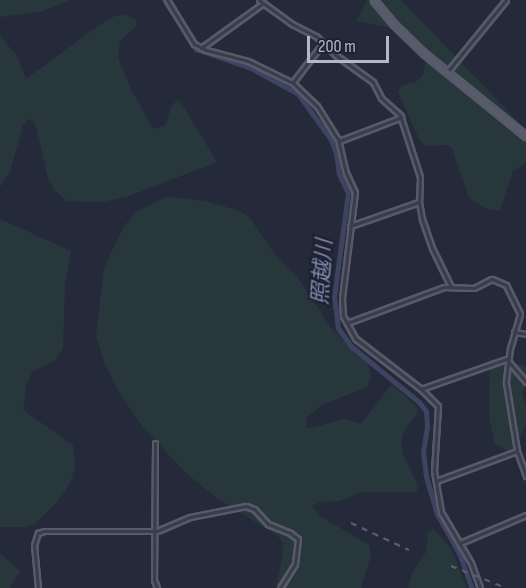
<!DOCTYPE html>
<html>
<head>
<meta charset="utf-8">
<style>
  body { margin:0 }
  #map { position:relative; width:526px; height:588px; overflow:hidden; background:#252a3a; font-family:"Sofia Sans Condensed","Noto Sans JP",sans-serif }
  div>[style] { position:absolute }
  .green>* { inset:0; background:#28373c }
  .river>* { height:5px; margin:-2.5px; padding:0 2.5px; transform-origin:2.5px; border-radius:2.5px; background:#3c4462 }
  .roads { filter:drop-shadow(2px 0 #575a69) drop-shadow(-2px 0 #575a69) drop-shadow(0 2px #575a69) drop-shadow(0 -2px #575a69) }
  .minor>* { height:3px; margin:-1.5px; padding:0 1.5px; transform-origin:1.5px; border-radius:1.5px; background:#393c4b }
  .major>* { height:4.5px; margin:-2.25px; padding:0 2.25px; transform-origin:2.25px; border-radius:2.25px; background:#575b6b }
  .rail>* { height:1.5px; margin-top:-0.75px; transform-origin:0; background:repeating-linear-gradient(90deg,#5b6071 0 6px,transparent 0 12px) }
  span { translate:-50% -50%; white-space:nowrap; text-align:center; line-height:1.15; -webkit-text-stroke:5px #1e2230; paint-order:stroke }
  .water-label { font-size:22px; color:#7e88ab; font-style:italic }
  .scale { position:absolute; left:307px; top:36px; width:82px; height:27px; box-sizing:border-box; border:3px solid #b4b7c6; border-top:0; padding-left:8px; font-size:18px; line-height:21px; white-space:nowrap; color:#b4b7c6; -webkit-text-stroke:4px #1e2230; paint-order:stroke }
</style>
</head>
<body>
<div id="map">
  <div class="green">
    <div style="clip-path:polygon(0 0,70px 0,40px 12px,0 17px)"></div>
    <div style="clip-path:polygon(367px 0,401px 0,526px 130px,526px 163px,513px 171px,500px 211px,486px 209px,469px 198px,452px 148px,447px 145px,425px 146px,418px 137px,398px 92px,402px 85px,416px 82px,423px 75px,426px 59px,404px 35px,391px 28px,357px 21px)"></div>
    <div style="clip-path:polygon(127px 15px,135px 19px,137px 25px,120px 41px,118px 58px,131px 89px,153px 129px,165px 126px,171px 107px,177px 100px,180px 101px,217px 162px,129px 196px,102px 202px,67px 201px,54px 190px,48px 178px,36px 126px,33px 121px,28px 119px,23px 125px,10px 172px,0 187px,0 36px,17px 56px,26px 79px,98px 26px,115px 16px)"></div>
    <div style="clip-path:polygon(167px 197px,205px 201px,240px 211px,249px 217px,274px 253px,297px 277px,331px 328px,368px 364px,371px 378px,366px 388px,323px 404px,306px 418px,306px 427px,312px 428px,343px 419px,361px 424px,392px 384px,417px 407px,417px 414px,404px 431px,401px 441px,403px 454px,417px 484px,417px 492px,362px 492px,340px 501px,320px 502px,312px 506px,320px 516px,369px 545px,371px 556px,361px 588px,276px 588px,283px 554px,283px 544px,278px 536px,214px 496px,186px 473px,143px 427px,120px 394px,104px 362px,96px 336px,104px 268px,124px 226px,137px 211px)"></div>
    <div style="clip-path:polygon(0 219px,71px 251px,65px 282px,63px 349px,54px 361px,32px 372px,26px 387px,23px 410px,73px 445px,75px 466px,70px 484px,57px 502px,35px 524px,24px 527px,0 527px)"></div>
    <div style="clip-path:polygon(490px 359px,526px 366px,526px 387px,522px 392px,526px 407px,526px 424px,514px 449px,508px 451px,495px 444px,489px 416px)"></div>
    <div style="clip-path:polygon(433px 529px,451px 548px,467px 588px,408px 588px,412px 573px,426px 552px,428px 533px)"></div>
    <div style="clip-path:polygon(0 553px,20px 571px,10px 588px,0 588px)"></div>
  </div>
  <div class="river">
    <div style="left:164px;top:0;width:59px;rotate:56.9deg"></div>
    <div style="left:196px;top:49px;width:58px;rotate:19.1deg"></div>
    <div style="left:251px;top:68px;width:54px;rotate:29deg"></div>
    <div style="left:298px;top:94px;width:54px;rotate:54deg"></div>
    <div style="left:330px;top:138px;width:16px;rotate:68deg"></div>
    <div style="left:336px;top:153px;width:21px;rotate:82deg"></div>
    <div style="left:339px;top:174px;width:21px;rotate:65deg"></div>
    <div style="left:348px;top:193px;width:104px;rotate:97.7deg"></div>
    <div style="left:334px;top:296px;width:32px;rotate:83deg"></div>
    <div style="left:338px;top:328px;width:24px;rotate:54deg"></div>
    <div style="left:352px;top:347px;width:87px;rotate:39.4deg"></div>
    <div style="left:419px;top:402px;width:11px;rotate:52deg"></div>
    <div style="left:426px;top:411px;width:16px;rotate:86deg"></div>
    <div style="left:427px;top:427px;width:25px;rotate:99deg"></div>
    <div style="left:423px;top:452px;width:24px;rotate:83deg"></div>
    <div style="left:426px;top:476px;width:40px;rotate:74deg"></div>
    <div style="left:437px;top:514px;width:45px;rotate:60.6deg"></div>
    <div style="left:459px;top:553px;width:37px;rotate:70deg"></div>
  </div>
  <div class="roads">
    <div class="minor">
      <div style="left:167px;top:0;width:52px;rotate:58.5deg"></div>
      <div style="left:194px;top:44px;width:13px;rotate:27deg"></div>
      <div style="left:206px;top:50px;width:43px;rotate:14.7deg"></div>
      <div style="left:248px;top:61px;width:50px;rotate:26.1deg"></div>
      <div style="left:293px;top:83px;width:33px;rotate:44deg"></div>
      <div style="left:317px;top:106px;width:39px;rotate:58deg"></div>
      <div style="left:338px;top:139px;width:35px;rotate:77deg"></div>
      <div style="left:346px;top:173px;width:21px;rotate:65deg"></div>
      <div style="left:355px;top:192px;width:107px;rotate:97deg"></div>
      <div style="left:342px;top:298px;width:18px;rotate:87deg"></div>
      <div style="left:343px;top:316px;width:26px;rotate:61deg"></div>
      <div style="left:356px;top:339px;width:82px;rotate:37.6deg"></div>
      <div style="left:421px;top:389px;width:24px;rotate:45deg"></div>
      <div style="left:438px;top:406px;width:65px;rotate:93.5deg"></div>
      <div style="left:434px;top:471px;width:42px;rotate:80.3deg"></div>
      <div style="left:441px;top:512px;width:59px;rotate:59.5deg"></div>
      <div style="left:471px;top:563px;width:27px;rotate:70deg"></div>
      <div style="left:259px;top:0;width:41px;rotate:36deg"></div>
      <div style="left:292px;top:24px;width:27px;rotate:27deg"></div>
      <div style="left:316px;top:36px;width:29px;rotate:44deg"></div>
      <div style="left:337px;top:56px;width:44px;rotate:35.8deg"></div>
      <div style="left:373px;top:82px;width:18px;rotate:63deg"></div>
      <div style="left:381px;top:98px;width:25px;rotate:42deg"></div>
      <div style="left:400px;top:115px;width:65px;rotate:72.1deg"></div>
      <div style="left:420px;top:177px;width:25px;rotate:92deg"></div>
      <div style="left:419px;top:202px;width:17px;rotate:80deg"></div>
      <div style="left:422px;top:219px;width:31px;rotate:71deg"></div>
      <div style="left:432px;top:248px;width:43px;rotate:64deg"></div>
      <div style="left:201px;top:48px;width:75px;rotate:-35.8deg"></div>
      <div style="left:448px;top:71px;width:92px;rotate:-50.8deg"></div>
      <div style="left:293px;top:82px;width:49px;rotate:-52.4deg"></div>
      <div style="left:339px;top:141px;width:67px;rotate:-20.9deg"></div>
      <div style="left:350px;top:226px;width:73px;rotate:-19.2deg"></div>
      <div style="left:347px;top:323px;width:103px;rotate:-20.4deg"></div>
      <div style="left:444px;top:287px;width:30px;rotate:2deg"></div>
      <div style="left:474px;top:288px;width:20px;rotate:-27deg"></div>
      <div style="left:492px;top:279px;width:15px;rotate:23deg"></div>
      <div style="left:506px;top:285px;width:32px;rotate:64deg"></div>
      <div style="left:520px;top:314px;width:35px;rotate:106deg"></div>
      <div style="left:510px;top:348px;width:35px;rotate:97deg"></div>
      <div style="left:506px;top:383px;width:69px;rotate:80.8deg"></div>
      <div style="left:517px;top:451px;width:27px;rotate:70deg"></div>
      <div style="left:514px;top:332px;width:12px;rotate:9deg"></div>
      <div style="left:508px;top:361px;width:28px;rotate:49deg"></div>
      <div style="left:421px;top:389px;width:93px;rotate:-19.4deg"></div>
      <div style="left:155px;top:443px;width:137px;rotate:90.4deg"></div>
      <div style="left:154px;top:580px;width:9px;rotate:69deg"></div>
      <div style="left:436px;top:481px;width:86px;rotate:-20.3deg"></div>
      <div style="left:460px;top:543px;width:72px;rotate:-23deg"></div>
      <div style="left:38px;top:588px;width:43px;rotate:-95.3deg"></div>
      <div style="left:34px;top:545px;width:13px;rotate:-72deg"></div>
      <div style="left:38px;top:533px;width:6px;rotate:-18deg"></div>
      <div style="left:44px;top:531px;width:113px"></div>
      <div style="left:157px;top:531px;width:36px;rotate:-23deg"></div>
      <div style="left:190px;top:517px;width:57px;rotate:-11.1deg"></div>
      <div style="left:246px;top:506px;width:9px;rotate:21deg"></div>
      <div style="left:254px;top:509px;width:21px;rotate:47deg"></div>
      <div style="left:268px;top:524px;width:24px;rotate:22deg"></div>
      <div style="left:290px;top:533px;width:10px;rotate:37deg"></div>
      <div style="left:298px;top:539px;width:25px;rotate:97deg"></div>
      <div style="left:295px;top:564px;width:28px;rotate:122deg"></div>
    </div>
    <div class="major">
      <div style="left:374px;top:0;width:31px;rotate:50deg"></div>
      <div style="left:394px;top:24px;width:42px;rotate:44deg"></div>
      <div style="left:424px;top:53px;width:132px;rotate:39.1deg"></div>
    </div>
  </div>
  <div class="rail">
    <div style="left:351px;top:523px;width:64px;rotate:25deg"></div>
    <div style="left:451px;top:566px;width:59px;rotate:21.8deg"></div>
  </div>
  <div class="water-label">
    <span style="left:323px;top:272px;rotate:-86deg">照越川</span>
  </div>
  <div class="scale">200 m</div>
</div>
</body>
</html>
